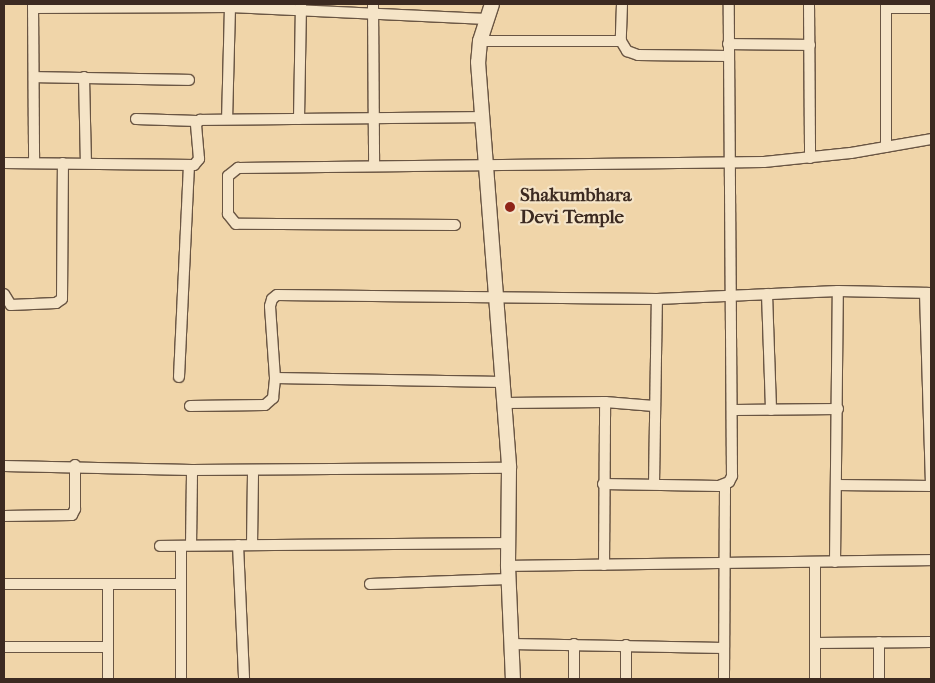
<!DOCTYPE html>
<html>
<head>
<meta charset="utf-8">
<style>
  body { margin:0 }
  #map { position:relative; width:935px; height:683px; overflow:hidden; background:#f0d5a9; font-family:"IM FELL French Canon",serif }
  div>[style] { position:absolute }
  .roads { filter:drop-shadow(1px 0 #695543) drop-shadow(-1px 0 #695543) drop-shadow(0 1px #695543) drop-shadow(0 -1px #695543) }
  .street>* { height:10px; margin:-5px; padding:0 5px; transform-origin:5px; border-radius:5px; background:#f5e4c7 }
  .secondary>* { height:14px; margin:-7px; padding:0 7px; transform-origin:7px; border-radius:7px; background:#f5e4c7 }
  .dots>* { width:14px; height:14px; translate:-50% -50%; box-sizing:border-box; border:2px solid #f5e4c7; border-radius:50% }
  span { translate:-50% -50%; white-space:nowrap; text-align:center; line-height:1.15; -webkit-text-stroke:4.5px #f5e4c7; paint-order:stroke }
  .poi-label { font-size:19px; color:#3c2a21; font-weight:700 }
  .left { translate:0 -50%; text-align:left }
  .frame { position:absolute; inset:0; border:5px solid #3c2a21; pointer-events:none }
</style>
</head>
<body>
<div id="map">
  <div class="roads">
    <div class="street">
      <div style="left:33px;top:4px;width:159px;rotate:89.6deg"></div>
      <div style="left:230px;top:4px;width:3px;rotate:90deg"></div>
      <div style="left:230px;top:7px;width:257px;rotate:2.7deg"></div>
      <div style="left:373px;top:4px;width:162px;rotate:89.6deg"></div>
      <div style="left:622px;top:4px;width:37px;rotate:92deg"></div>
      <div style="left:621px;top:41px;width:12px;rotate:59deg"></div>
      <div style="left:627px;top:51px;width:12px;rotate:20deg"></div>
      <div style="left:638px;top:55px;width:90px;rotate:0.6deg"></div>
      <div style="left:809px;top:4px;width:154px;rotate:89.6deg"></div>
      <div style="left:886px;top:4px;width:143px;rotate:90deg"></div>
      <div style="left:33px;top:8px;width:197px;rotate:-0.3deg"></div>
      <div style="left:230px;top:7px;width:112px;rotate:91.5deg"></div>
      <div style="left:886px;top:8px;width:45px"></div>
      <div style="left:480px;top:41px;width:141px"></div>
      <div style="left:728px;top:44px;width:82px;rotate:0.7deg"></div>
      <div style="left:34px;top:77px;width:155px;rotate:1.1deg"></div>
      <div style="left:84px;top:77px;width:86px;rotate:88.7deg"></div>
      <div style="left:136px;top:119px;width:61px;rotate:1.9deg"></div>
      <div style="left:299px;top:119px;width:114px;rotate:-89deg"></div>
      <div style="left:4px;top:163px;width:190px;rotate:0.6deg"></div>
      <div style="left:194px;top:165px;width:8px;rotate:-50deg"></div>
      <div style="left:199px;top:159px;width:35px;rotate:-95deg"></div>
      <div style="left:196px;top:124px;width:6px;rotate:-45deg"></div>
      <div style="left:200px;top:120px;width:284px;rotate:-0.6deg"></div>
      <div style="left:455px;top:225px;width:219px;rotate:-179.7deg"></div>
      <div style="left:236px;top:224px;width:13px;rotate:-129deg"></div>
      <div style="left:228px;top:214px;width:38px;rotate:-90deg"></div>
      <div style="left:228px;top:176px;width:13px;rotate:-39deg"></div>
      <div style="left:238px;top:168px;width:526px;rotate:-0.65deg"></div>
      <div style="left:764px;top:162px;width:87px;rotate:-5.9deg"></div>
      <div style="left:851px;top:153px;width:81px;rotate:-9.9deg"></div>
      <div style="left:925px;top:293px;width:193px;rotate:88.2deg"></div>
      <div style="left:4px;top:294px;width:13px;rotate:58deg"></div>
      <div style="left:11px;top:305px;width:45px;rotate:-2.5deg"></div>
      <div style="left:56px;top:303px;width:7px;rotate:-34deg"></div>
      <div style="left:62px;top:299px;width:136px;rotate:-89.6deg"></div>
      <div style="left:767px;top:294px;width:116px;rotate:88deg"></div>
      <div style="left:179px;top:377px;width:212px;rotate:-87.3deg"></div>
      <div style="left:275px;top:378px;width:72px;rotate:-94deg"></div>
      <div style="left:270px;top:306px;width:7px;rotate:-74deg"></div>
      <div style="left:272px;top:299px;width:6px;rotate:-39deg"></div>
      <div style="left:277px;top:295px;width:380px;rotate:0.6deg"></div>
      <div style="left:657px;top:299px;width:181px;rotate:-2.5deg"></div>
      <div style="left:838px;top:291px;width:93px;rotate:1.2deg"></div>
      <div style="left:505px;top:403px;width:100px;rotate:-0.6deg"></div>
      <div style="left:605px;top:402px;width:49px;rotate:4.7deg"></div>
      <div style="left:190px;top:406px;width:75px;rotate:-0.8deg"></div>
      <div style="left:265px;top:405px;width:11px;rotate:-41deg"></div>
      <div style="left:273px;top:398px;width:20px;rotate:-84deg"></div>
      <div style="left:275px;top:378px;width:228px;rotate:1deg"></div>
      <div style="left:734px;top:410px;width:104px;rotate:-0.6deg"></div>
      <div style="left:4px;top:466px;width:188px;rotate:1.2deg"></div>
      <div style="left:192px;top:470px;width:317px;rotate:-0.4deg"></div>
      <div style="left:603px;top:484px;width:116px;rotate:1deg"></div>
      <div style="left:719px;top:486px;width:11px;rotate:-22deg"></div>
      <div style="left:729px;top:482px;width:7px;rotate:-63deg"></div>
      <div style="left:732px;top:476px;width:472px;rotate:-90.4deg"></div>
      <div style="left:654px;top:484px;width:185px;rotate:-89.1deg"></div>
      <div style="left:836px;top:485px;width:95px;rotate:0.6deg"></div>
      <div style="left:4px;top:516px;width:68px;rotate:-0.8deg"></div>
      <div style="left:72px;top:515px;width:7px;rotate:-63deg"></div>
      <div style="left:75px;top:509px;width:44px;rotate:-90deg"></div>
      <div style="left:191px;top:545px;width:75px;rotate:-89.2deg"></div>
      <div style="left:238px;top:545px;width:134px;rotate:87.4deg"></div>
      <div style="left:252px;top:545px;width:75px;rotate:-89.2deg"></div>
      <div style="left:160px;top:546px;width:348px;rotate:-0.5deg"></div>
      <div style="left:835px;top:562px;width:271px;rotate:-89.4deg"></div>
      <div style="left:815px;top:563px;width:116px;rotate:90deg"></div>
      <div style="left:604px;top:565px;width:163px;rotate:-89.6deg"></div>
      <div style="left:508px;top:566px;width:423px;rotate:-0.8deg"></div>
      <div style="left:4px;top:584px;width:177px"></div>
      <div style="left:370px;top:584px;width:138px;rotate:-2.1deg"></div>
      <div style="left:815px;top:643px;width:116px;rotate:-0.5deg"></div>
      <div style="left:511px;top:644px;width:213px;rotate:1.1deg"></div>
      <div style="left:574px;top:644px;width:35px;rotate:90deg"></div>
      <div style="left:626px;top:645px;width:34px;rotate:90deg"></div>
      <div style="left:4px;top:647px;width:104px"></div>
      <div style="left:108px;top:679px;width:95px;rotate:-90deg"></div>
      <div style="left:181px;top:679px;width:133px;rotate:-90deg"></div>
      <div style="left:724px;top:679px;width:194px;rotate:-89.7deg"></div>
      <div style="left:879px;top:679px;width:37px;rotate:-90deg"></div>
    </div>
    <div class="secondary">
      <div style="left:492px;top:4px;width:39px;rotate:108deg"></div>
      <div style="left:480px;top:41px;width:21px;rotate:95deg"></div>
      <div style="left:478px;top:62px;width:407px;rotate:85.6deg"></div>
      <div style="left:509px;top:468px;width:98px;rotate:90.6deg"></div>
      <div style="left:508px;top:566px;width:113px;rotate:87.5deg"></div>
    </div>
  </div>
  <div class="dots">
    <div style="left:510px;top:207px;background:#8f2418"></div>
  </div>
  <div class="poi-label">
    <span class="left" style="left:520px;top:207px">Shakumbhara<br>Devi Temple</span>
  </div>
  <div class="frame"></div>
</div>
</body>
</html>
